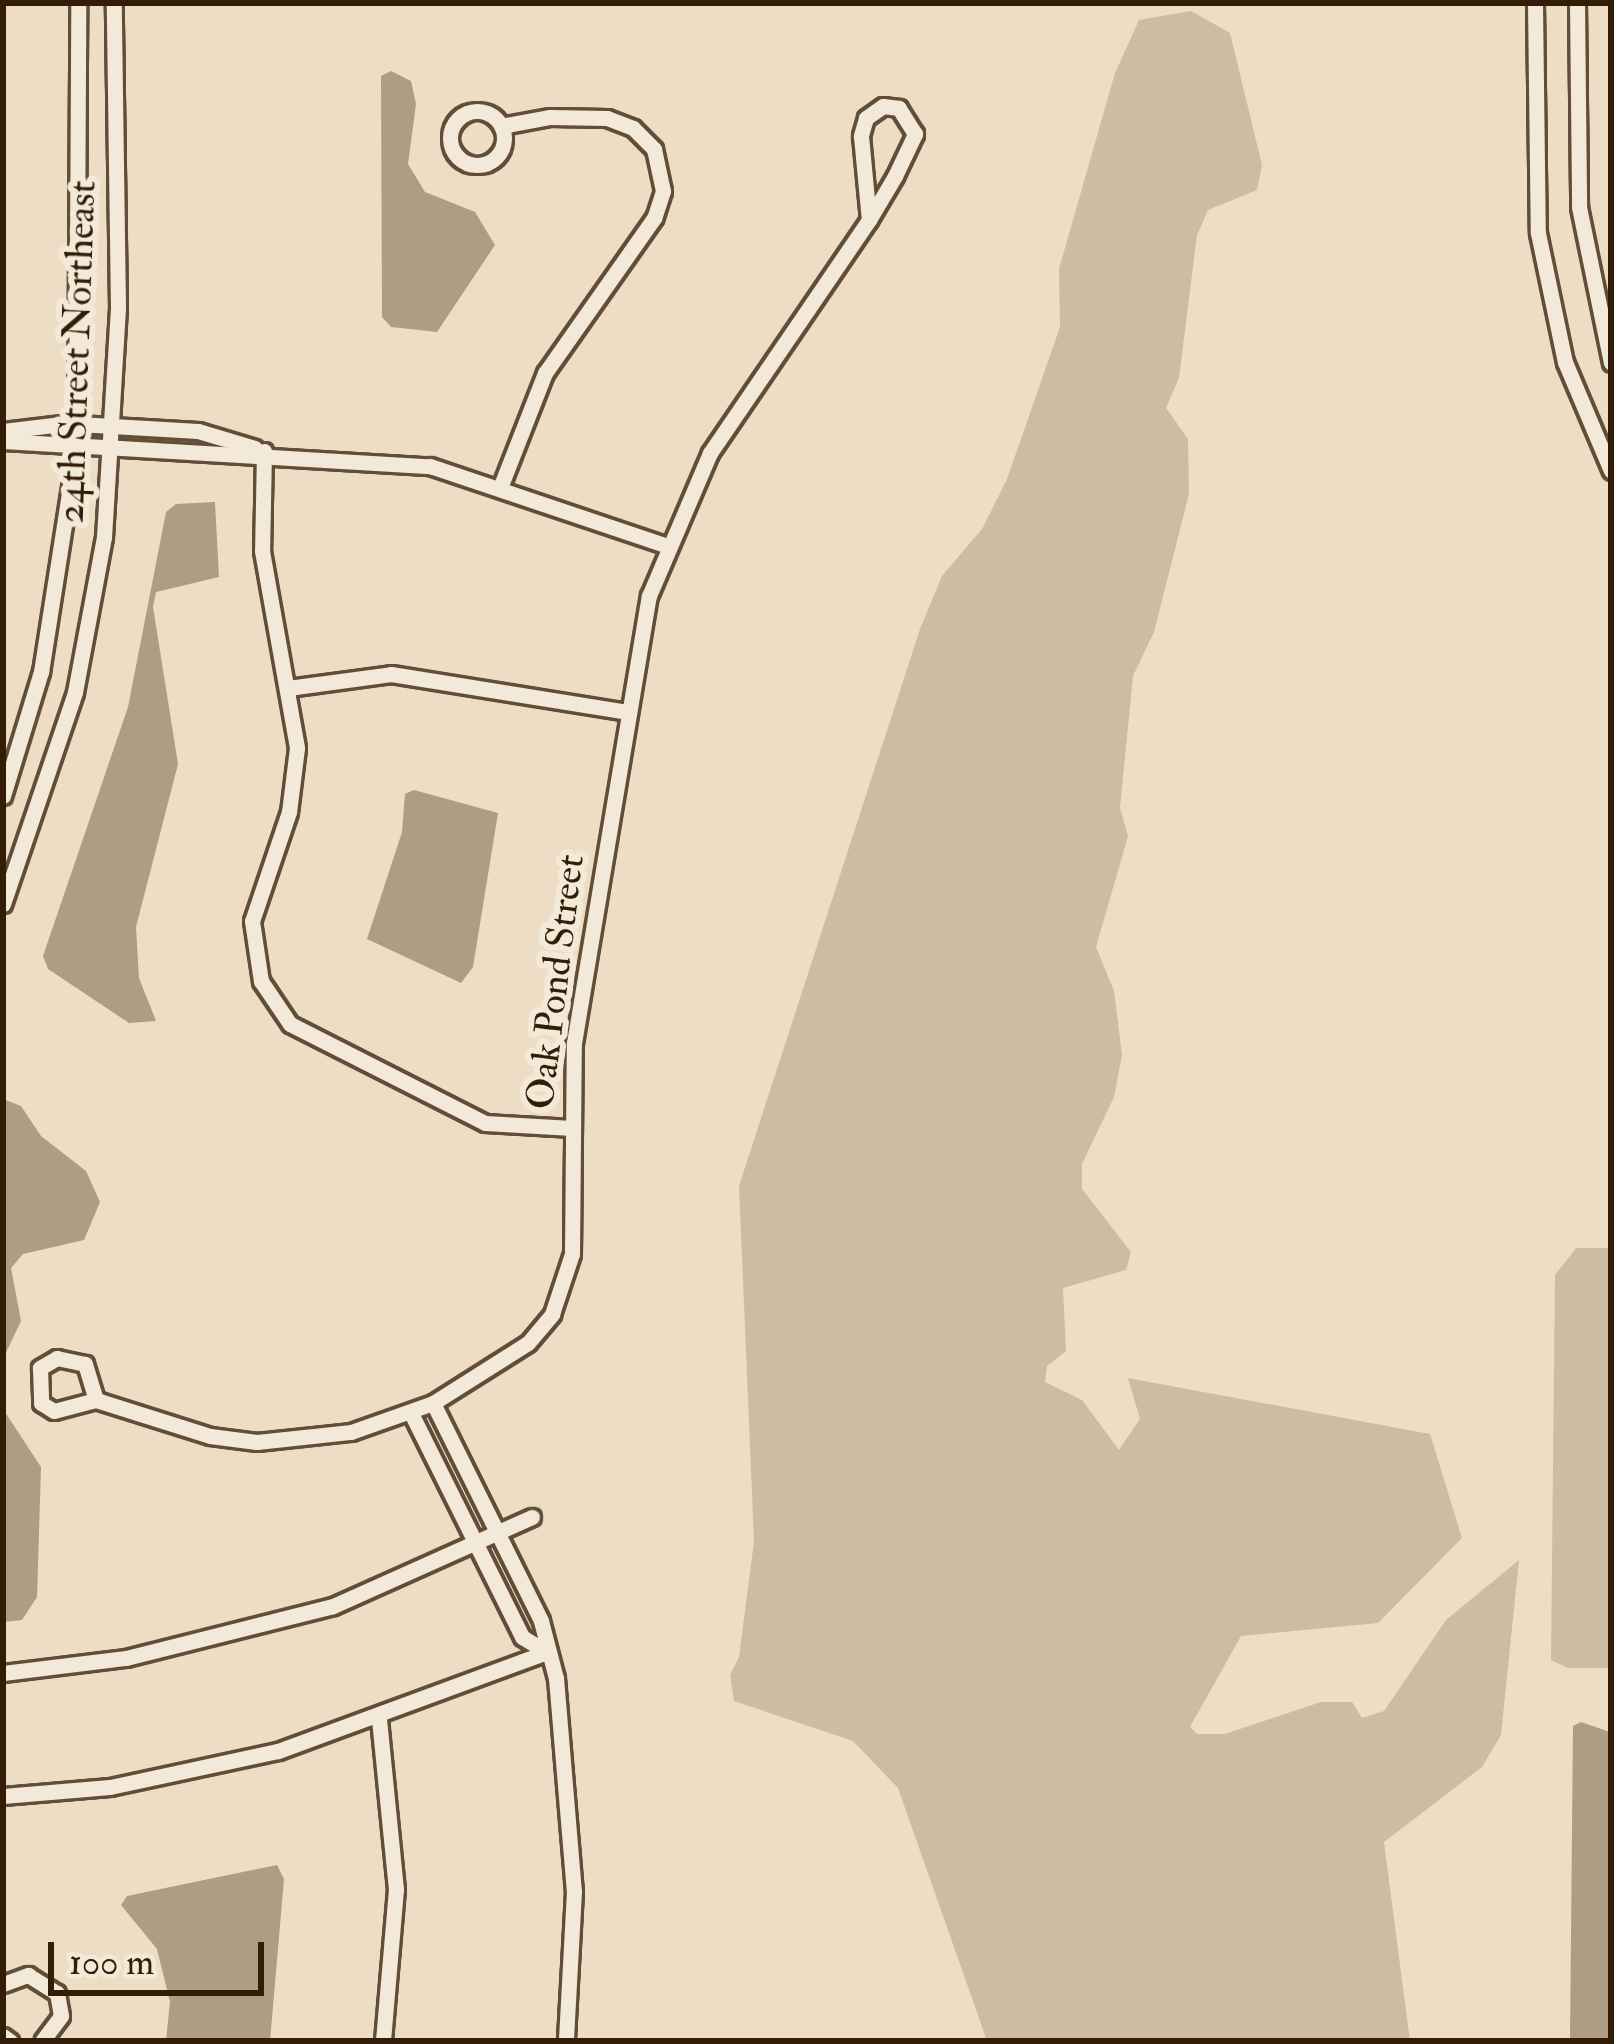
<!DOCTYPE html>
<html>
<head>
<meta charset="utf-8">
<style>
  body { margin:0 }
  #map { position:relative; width:1614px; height:2044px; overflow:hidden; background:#edddc4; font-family:"IM FELL Double Pica",serif }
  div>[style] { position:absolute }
  .green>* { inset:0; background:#cdbca4 }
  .water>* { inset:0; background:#ae9c83 }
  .roads { filter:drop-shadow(3px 0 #624d36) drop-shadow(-3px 0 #624d36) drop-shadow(0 3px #624d36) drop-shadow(0 -3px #624d36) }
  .minor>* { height:15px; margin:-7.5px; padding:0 7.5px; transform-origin:7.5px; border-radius:7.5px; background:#f3e9d9 }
  .minor>.ring { margin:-7.5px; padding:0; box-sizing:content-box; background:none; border:15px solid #f3e9d9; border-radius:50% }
  span { translate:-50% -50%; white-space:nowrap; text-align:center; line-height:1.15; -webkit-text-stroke:12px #f3e9d9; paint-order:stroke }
  .street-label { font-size:39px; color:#331d06 }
  .frame { position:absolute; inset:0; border:6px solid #331d06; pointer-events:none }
  .scale { position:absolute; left:48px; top:1942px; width:216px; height:54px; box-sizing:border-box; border:6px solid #331d06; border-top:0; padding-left:15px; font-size:36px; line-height:42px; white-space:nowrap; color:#331d06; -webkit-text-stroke:9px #f3e9d9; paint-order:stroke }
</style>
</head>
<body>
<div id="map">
  <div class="green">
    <div style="clip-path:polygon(1191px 11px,1230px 33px,1262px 165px,1257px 190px,1208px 210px,1197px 235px,1179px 378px,1166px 408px,1188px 439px,1189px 494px,1154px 632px,1133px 676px,1120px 808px,1128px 836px,1096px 947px,1114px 991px,1122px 1055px,1114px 1097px,1082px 1164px,1082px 1189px,1131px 1252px,1126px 1270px,1063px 1288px,1066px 1351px,1047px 1366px,1045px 1382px,1082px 1400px,1119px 1450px,1140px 1419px,1128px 1378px,1430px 1434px,1462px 1538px,1378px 1623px,1241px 1636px,1190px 1727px,1197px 1734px,1225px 1734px,1321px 1702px,1352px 1702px,1362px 1718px,1384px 1711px,1446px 1620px,1519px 1560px,1501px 1735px,1482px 1767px,1384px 1842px,1410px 2041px,987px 2041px,898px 1788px,853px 1741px,734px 1701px,730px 1675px,739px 1657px,754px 1541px,739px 1186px,920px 629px,942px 576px,982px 529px,1007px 479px,1060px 327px,1059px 269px,1115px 73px,1139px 20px)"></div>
    <div style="clip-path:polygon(1576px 1248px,1611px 1248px,1611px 1668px,1568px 1668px,1551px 1660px,1555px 1275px)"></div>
  </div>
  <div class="water">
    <div style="clip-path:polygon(391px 71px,411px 81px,416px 104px,408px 164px,425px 192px,475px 212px,495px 245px,437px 332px,391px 327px,382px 317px,381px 76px)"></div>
    <div style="clip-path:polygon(215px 502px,219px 577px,156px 592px,153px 607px,178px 764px,136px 927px,139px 978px,156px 1021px,129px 1023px,48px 969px,43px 956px,128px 707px,166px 512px,176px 504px)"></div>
    <div style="clip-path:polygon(414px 790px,498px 813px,473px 967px,461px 983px,367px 939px,402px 832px,405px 794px)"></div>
    <div style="clip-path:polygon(3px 1099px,21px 1106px,41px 1136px,86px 1171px,100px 1202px,84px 1240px,23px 1254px,11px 1268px,21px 1321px,3px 1359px)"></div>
    <div style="clip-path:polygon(3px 1409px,41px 1467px,37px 1597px,22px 1620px,3px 1622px)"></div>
    <div style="clip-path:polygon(1581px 1722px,1610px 1732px,1609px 2041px,1570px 2041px,1573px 1726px)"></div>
    <div style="clip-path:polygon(277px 1865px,284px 1879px,270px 2041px,166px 2041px,170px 2002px,157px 1949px,121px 1905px,127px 1896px)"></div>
  </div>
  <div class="roads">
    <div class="minor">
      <div style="left:1535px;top:3px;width:230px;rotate:89.3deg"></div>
      <div style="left:1538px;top:233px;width:132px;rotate:78.2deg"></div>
      <div style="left:1565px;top:362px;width:118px;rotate:67.1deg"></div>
      <div style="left:1577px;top:3px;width:204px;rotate:89.4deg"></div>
      <div style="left:1579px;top:207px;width:159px;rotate:78.4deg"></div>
      <div class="ring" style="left:450px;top:111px;width:39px;height:39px"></div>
      <div style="left:501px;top:126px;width:50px;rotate:-10.4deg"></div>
      <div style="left:550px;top:117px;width:57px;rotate:1deg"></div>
      <div style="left:607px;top:118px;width:28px;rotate:21deg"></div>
      <div style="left:633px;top:128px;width:30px;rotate:45deg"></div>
      <div style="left:654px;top:149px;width:43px;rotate:77.9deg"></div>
      <div style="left:663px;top:191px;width:28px;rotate:108deg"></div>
      <div style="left:654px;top:218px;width:189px;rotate:125.1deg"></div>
      <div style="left:545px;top:373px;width:120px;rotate:111.4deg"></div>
      <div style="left:78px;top:424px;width:120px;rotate:3.3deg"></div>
      <div style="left:198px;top:431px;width:59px;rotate:16.6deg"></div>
      <div style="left:3px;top:431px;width:76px;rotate:-6.8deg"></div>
      <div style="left:3px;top:441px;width:428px;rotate:3.4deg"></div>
      <div style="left:430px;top:466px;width:248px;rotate:18.6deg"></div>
      <div style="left:264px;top:451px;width:100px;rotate:91.1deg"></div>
      <div style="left:262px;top:551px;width:200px;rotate:79.9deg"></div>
      <div style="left:297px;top:748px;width:64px;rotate:97.1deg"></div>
      <div style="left:289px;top:812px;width:115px;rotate:108.7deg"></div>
      <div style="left:252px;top:921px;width:61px;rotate:81.5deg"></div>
      <div style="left:261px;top:981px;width:52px;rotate:56deg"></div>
      <div style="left:290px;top:1024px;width:219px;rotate:26.9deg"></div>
      <div style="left:485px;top:1123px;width:87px;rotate:3.3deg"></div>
      <div style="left:288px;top:688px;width:104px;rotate:-7.7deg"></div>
      <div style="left:391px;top:674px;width:239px;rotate:9.1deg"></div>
      <div style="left:3px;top:796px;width:130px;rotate:-73deg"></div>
      <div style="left:41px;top:672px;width:227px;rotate:-81.1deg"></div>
      <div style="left:76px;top:448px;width:445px;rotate:-89.7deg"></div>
      <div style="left:3px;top:904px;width:224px;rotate:-71.2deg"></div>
      <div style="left:75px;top:692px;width:158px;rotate:-79.4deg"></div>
      <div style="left:104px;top:537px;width:229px;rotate:-86.5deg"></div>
      <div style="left:118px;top:308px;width:305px;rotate:-90.8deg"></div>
      <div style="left:96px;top:1400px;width:38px;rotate:-107deg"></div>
      <div style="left:85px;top:1364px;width:29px;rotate:-168deg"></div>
      <div style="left:57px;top:1358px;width:20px;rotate:150deg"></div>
      <div style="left:40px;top:1368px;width:35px;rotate:88deg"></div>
      <div style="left:41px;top:1403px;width:15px;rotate:32deg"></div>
      <div style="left:54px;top:1411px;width:43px;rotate:-14.7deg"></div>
      <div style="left:96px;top:1400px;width:120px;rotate:17.5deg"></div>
      <div style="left:210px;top:1436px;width:47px;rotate:7.3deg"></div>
      <div style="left:257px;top:1442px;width:95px;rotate:-6.1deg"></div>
      <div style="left:351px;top:1432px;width:87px;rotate:-19.5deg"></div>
      <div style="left:433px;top:1403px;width:112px;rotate:-32.3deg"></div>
      <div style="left:528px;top:1343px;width:38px;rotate:-50deg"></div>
      <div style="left:552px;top:1314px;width:63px;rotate:-71.6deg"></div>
      <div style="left:572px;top:1254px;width:211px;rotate:-89.5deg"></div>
      <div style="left:574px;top:1043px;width:453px;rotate:-80.5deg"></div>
      <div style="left:649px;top:596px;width:155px;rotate:-66.9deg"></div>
      <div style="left:710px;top:453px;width:282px;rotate:-55.7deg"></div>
      <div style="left:869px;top:220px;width:51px;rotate:-59.4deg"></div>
      <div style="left:895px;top:176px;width:47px;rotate:-64.5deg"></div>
      <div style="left:915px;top:134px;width:31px;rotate:-122deg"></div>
      <div style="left:899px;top:108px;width:16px;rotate:-173deg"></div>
      <div style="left:883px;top:106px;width:21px;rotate:145deg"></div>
      <div style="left:866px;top:118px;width:19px;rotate:106deg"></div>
      <div style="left:861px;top:136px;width:84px;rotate:84.6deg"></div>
      <div style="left:433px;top:1403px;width:243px;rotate:63.6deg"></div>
      <div style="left:541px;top:1621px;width:59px;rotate:75.3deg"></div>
      <div style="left:556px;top:1678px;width:214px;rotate:85.2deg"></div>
      <div style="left:574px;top:1891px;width:150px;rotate:93.1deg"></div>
      <div style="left:411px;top:1413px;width:250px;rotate:63.6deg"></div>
      <div style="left:522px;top:1637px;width:29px;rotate:31deg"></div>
      <div style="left:3px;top:1673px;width:124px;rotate:-7deg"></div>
      <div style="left:126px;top:1658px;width:213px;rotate:-14.1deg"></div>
      <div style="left:333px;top:1606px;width:218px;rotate:-24.1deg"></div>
      <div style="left:379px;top:1719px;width:171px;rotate:84.3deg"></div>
      <div style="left:396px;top:1889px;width:153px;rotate:94.9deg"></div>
      <div style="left:3px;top:1796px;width:107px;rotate:-4.8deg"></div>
      <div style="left:110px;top:1787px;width:172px;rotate:-12.1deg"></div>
      <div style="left:278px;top:1751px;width:287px;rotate:-20.2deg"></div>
      <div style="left:3px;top:1984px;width:27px;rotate:-20deg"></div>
      <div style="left:28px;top:1975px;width:34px;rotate:32deg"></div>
      <div style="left:57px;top:1993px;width:23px;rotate:80deg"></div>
      <div style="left:61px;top:2016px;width:31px;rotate:127deg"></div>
      <div style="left:3px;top:2036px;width:9px;rotate:36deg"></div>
    </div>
  </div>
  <div class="street-label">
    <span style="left:77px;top:352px;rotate:-88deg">24th Street Northeast</span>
    <span style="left:556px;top:982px;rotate:-83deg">Oak Pond Street</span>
  </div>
  <div class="frame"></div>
  <div class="scale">100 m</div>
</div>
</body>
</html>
